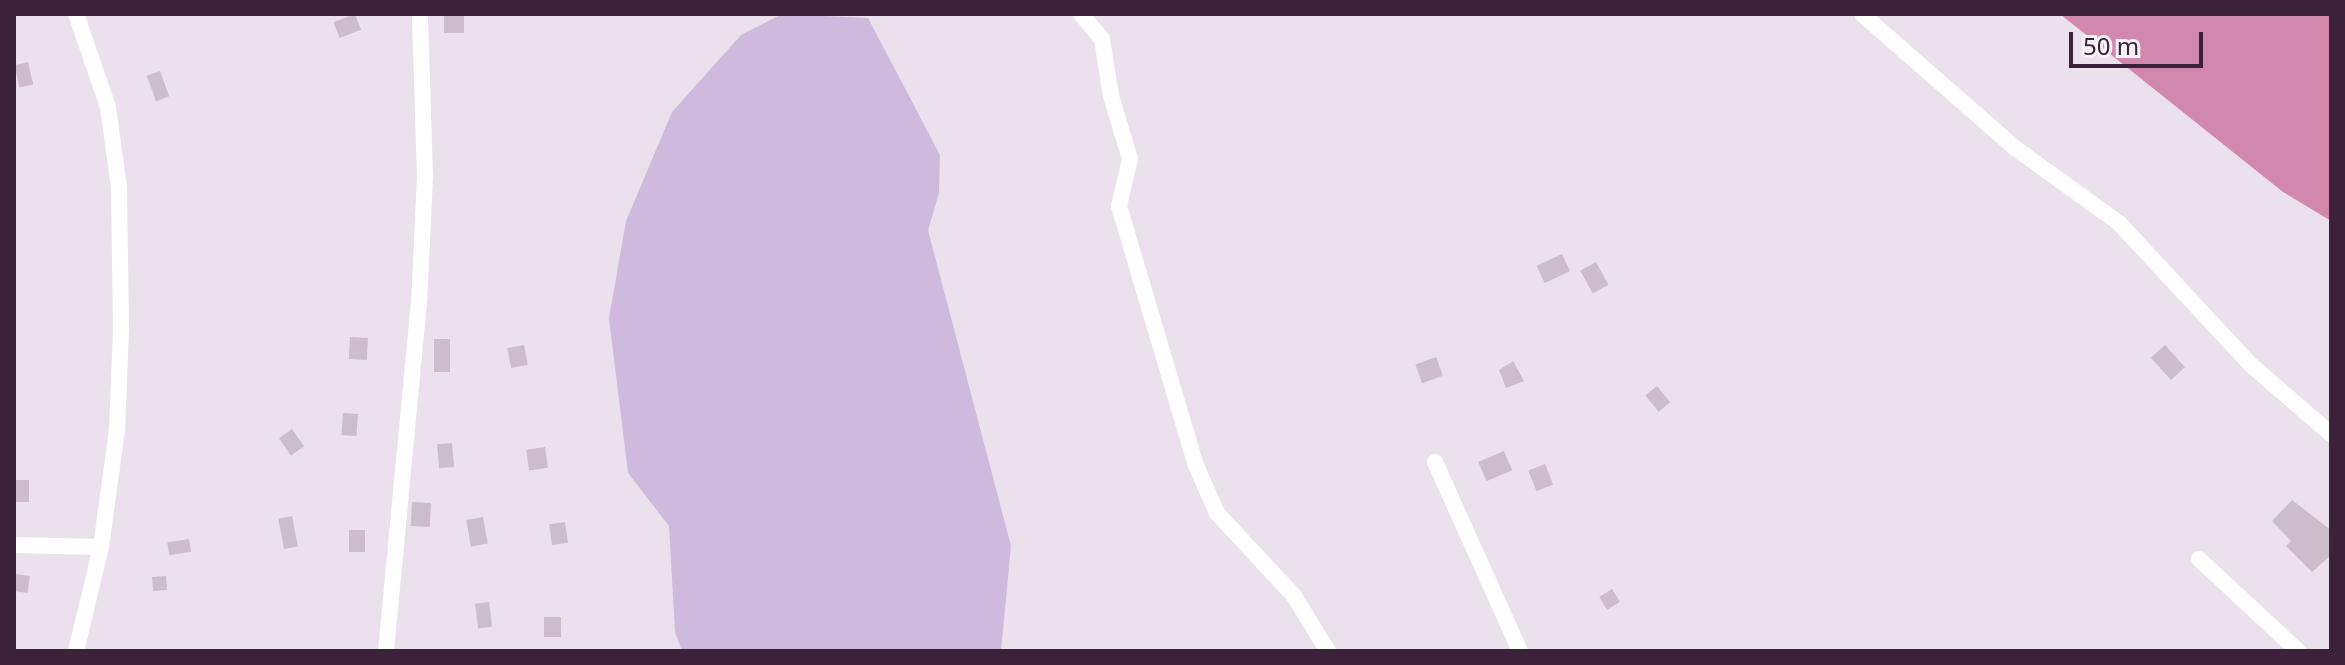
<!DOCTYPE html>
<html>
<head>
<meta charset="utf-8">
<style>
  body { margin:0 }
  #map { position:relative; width:2345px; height:665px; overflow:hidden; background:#ebe1ec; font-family:"Noto Sans",sans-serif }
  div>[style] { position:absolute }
  .green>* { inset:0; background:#cfb9dd }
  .water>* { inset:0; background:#d288ad }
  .building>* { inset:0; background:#cbbdcc; transform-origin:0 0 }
  .minor>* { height:16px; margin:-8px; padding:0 8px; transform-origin:8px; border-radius:8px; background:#fff }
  span { translate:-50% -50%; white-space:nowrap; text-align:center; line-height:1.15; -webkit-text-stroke:6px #f7f1f8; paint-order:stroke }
  .frame { position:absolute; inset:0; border:16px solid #3c213b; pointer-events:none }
  .scale { position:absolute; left:2069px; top:32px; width:134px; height:36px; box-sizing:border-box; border:4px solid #3c213b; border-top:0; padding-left:10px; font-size:24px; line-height:28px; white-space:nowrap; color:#3c213b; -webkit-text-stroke:6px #f7f1f8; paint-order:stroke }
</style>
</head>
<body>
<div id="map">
  <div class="green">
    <div style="clip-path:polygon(782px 14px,868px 18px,940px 155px,939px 193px,928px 230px,1011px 546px,1001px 651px,682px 651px,675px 632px,669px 526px,628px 473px,609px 318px,626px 221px,672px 112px,741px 35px)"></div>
  </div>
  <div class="water">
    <div style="clip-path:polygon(2060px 14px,2331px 14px,2331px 221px,2283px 192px)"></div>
  </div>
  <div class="building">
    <div style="left:355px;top:14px;width:17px;height:23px;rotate:69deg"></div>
    <div style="left:444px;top:14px;width:20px;height:19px"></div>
    <div style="left:28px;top:62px;width:23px;height:14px;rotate:77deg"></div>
    <div style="left:160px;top:71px;width:27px;height:14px;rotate:70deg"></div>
    <div style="left:1562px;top:254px;width:19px;height:28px;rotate:65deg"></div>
    <div style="left:1596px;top:262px;width:26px;height:18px;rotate:61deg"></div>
    <div style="left:350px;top:337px;width:18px;height:22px;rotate:3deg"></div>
    <div style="left:434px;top:339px;width:16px;height:33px"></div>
    <div style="left:524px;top:345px;width:20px;height:17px;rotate:79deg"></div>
    <div style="left:2165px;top:345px;width:30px;height:19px;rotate:48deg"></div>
    <div style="left:1436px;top:357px;width:20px;height:22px;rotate:70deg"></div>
    <div style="clip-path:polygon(1513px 361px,1524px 381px,1506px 388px,1499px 370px)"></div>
    <div style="left:1657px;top:386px;width:21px;height:15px;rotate:51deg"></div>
    <div style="left:343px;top:413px;width:15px;height:22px;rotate:4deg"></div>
    <div style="left:292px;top:429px;width:21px;height:16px;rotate:55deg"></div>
    <div style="left:452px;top:443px;width:24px;height:15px;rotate:85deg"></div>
    <div style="left:545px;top:447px;width:21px;height:19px;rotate:82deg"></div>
    <div style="left:1504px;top:451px;width:21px;height:28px;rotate:67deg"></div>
    <div style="left:1545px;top:464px;width:22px;height:18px;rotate:68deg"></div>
    <div style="left:14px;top:480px;width:15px;height:22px"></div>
    <div style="clip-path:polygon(2292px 500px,2331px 530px,2331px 555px,2312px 572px,2286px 546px,2291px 541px,2272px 521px)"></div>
    <div style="left:412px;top:502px;width:19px;height:24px;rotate:3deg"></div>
    <div style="left:292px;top:516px;width:31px;height:14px;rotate:79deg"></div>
    <div style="left:483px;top:517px;width:27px;height:17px;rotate:80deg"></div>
    <div style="left:565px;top:522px;width:21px;height:16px;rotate:82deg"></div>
    <div style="left:349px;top:530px;width:16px;height:22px"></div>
    <div style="left:189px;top:539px;width:13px;height:22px;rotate:81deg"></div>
    <div style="left:15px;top:574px;width:15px;height:17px;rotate:8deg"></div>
    <div style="left:166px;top:576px;width:14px;height:14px;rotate:86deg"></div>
    <div style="left:1612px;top:589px;width:15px;height:15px;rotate:58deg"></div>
    <div style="left:489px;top:602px;width:25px;height:14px;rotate:83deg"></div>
    <div style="left:544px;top:617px;width:17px;height:20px"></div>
  </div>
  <div class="minor">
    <div style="left:76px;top:14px;width:98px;rotate:71deg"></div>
    <div style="left:108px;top:107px;width:81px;rotate:82.2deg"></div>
    <div style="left:119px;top:187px;width:141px;rotate:89.2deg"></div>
    <div style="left:121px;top:328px;width:102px;rotate:92.2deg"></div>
    <div style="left:117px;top:430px;width:118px;rotate:97.8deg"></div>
    <div style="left:101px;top:547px;width:107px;rotate:103.5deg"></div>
    <div style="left:1081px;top:14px;width:33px;rotate:50deg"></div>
    <div style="left:1102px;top:39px;width:58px;rotate:81deg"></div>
    <div style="left:1111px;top:96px;width:66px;rotate:73.2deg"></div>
    <div style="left:1130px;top:159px;width:48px;rotate:103.2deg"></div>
    <div style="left:1119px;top:206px;width:268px;rotate:73.5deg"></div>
    <div style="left:1195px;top:463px;width:55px;rotate:66.3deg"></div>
    <div style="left:1217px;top:513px;width:113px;rotate:47.1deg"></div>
    <div style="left:1294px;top:596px;width:65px;rotate:58.3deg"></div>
    <div style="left:1862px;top:14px;width:203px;rotate:41.2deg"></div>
    <div style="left:2015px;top:148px;width:128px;rotate:35.8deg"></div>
    <div style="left:2119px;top:223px;width:194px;rotate:47.1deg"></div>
    <div style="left:2251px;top:365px;width:106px;rotate:40.8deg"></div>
    <div style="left:1435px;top:462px;width:207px;rotate:65.8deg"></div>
    <div style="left:14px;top:545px;width:87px;rotate:1.3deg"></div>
    <div style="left:2199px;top:559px;width:135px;rotate:42.9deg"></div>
    <div style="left:386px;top:651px;width:349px;rotate:-84.6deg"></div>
    <div style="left:419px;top:304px;width:127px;rotate:-87.3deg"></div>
    <div style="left:425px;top:177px;width:163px;rotate:-91.8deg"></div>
  </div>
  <div class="frame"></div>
  <div class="scale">50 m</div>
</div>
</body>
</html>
